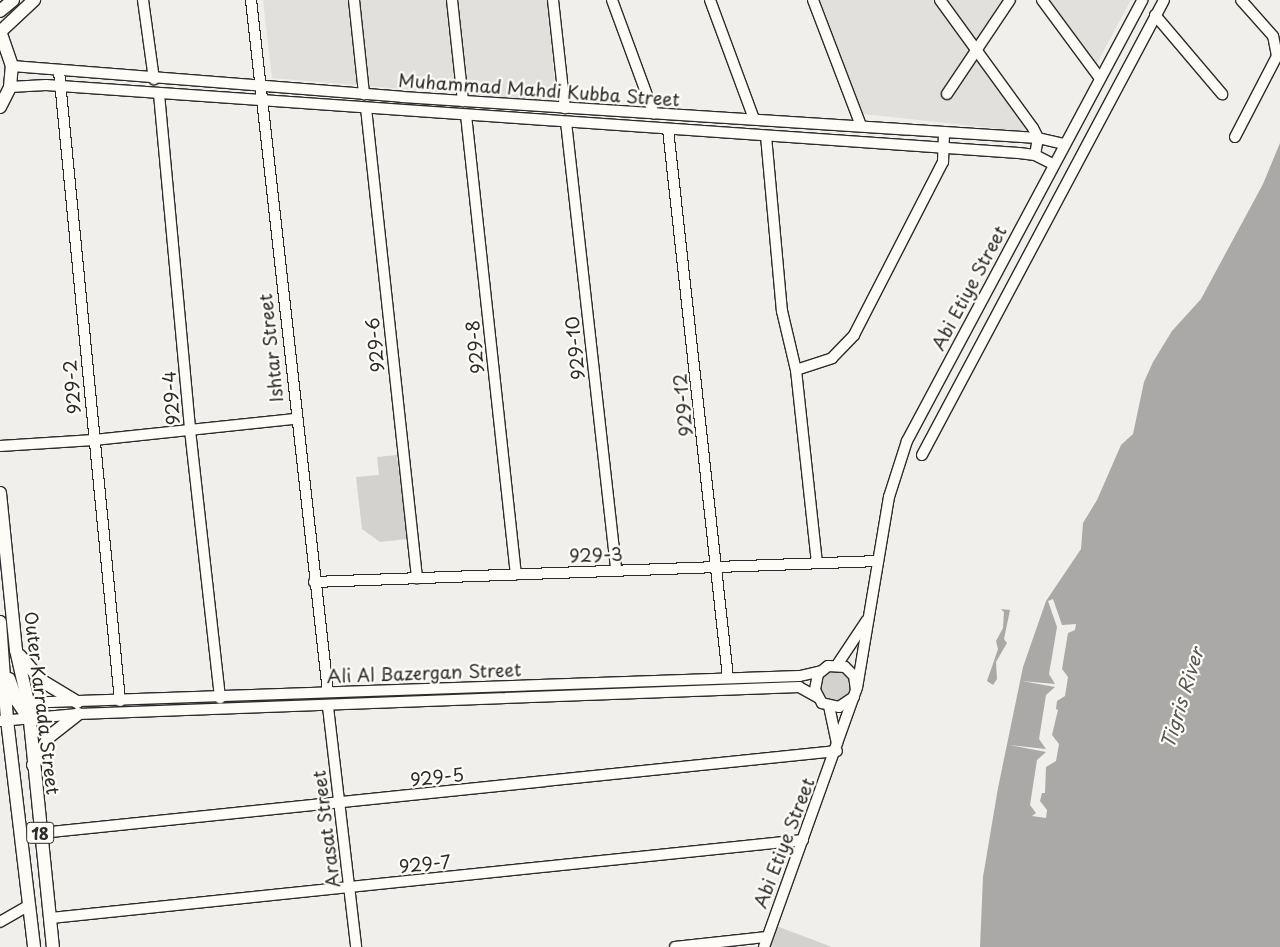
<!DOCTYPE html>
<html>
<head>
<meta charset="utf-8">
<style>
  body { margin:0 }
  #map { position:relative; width:1280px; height:947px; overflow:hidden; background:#f0efeb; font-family:"Playpen Sans",sans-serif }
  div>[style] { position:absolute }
  .built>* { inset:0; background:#e1e0dc }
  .green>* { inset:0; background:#d3d2cf }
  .round { border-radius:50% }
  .water>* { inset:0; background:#aaa9a7 }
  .pier>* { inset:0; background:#f0efeb }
  .roads { filter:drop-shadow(1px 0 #2b2b2b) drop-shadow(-1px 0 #2b2b2b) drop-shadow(0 1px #2b2b2b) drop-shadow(0 -1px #2b2b2b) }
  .minor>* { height:10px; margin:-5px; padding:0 5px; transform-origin:5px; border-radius:5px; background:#fdfcf7 }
  .major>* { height:12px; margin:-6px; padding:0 6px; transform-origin:6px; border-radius:6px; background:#fdfcf7 }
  span { translate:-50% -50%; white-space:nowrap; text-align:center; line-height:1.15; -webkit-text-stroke:4.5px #fdfcf7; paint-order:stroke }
  .shield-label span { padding:1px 4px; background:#fdfcf7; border:1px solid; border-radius:4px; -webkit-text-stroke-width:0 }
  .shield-label { font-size:16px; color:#2b2b2b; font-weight:700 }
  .street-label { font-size:18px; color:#2b2b2b }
  .water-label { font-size:19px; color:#575756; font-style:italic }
</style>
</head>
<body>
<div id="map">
  <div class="built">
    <div style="clip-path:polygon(263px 0,548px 0,556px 102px,272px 78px)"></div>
    <div style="clip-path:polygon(820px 0,1003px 0,971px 50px,1030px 132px,863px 114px)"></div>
    <div style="clip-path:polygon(1046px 0,1131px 0,1096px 65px)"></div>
  </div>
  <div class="green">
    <div style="clip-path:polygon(397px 455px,407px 539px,380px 542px,362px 529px,356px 477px,379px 475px,377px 457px)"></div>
    <div class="round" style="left:821px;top:671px;width:30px;height:30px"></div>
    <div style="clip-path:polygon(771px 924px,832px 947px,766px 947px)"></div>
  </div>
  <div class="water">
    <div style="clip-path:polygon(1280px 143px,1280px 947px,980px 947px,983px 877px,998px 788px,1023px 667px,1046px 601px,1081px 549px,1083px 523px,1097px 500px,1121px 445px,1133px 434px,1144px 382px,1153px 362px,1172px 331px,1201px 299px,1263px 184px)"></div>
    <div style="clip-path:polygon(1001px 609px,1010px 610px,1004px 639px,1007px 643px,996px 662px,997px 679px,993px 685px,987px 681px,998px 649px,996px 641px,1003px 628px,1004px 612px)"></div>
  </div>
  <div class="pier">
    <div style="clip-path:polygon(1053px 599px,1062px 625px,1076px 624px,1075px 630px,1068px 633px,1062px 669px,1068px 677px,1065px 696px,1057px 701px,1056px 709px,1058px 710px,1052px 735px,1059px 744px,1056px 761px,1046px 767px,1045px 793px,1042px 793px,1040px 801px,1047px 810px,1046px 818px,1032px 816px,1036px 813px,1030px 805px,1037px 760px,1046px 752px,1009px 745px,1046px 749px,1039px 739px,1046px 695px,1055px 687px,1022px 681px,1055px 684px,1049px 674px,1057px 627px,1048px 601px)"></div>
  </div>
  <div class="roads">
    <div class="minor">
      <div style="left:143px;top:0;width:80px;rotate:82.1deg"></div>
      <div style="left:251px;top:0;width:696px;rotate:83.65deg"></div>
      <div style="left:354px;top:0;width:95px;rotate:83.9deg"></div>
      <div style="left:452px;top:0;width:102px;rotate:83.8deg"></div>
      <div style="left:553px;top:0;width:109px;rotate:83.7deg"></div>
      <div style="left:612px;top:0;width:121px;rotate:69.8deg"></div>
      <div style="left:710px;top:0;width:127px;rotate:69.7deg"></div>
      <div style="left:813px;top:0;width:135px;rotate:69.1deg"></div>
      <div style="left:940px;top:0;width:158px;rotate:54deg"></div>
      <div style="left:1033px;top:128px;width:11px;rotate:63deg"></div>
      <div style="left:1038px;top:138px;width:17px;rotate:100deg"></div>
      <div style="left:1042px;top:0;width:96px;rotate:53.5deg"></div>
      <div style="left:1155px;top:15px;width:104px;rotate:49.7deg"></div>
      <div style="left:12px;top:66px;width:391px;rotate:4.5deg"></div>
      <div style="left:402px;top:97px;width:637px;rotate:3.69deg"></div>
      <div style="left:1038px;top:138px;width:26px;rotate:13deg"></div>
      <div style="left:59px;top:71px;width:633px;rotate:84.47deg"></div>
      <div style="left:10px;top:87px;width:36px;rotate:-3deg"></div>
      <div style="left:46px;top:85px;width:975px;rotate:4deg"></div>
      <div style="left:1019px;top:153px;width:16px;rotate:7deg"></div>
      <div style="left:1035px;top:155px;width:20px;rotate:27deg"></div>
      <div style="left:159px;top:94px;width:337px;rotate:84.7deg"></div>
      <div style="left:190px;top:430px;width:270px;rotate:83.6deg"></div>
      <div style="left:947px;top:94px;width:113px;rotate:-56.2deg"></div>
      <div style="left:366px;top:108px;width:473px;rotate:83.8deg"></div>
      <div style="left:466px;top:115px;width:462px;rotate:83.8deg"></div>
      <div style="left:566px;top:122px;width:451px;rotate:83.6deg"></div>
      <div style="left:668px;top:129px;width:552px;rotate:83.76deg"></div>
      <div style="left:766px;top:136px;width:176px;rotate:84.8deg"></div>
      <div style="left:782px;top:311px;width:61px;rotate:76.7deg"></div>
      <div style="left:796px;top:370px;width:194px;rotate:83.8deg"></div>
      <div style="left:1235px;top:137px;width:91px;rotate:-62.6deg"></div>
      <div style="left:1277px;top:56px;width:20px;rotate:-101deg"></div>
      <div style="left:1273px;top:36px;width:48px;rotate:-131.6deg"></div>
      <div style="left:796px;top:370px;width:38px;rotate:-18deg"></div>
      <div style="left:832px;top:358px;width:32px;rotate:-46deg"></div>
      <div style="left:854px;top:335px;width:195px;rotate:-62.8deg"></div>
      <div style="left:943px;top:162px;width:30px;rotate:-88deg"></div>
      <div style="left:0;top:446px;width:94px;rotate:-3.7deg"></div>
      <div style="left:94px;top:440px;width:202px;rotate:-6deg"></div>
      <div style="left:922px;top:455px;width:515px;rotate:-61.99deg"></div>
      <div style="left:314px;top:582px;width:564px;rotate:-2.13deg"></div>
      <div style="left:837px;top:665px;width:54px;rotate:-56.3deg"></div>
      <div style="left:857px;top:688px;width:194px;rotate:-80.5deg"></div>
      <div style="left:889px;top:497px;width:59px;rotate:-72.2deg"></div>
      <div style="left:907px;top:441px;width:500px;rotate:-61.9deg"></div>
      <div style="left:21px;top:703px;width:779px;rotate:-1.99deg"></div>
      <div style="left:800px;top:676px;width:22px;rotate:-13deg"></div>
      <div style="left:829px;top:706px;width:38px;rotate:78deg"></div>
      <div style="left:328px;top:707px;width:242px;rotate:83.3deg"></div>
      <div style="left:0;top:721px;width:78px;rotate:-5.1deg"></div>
      <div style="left:78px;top:714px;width:722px;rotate:-2.14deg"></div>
      <div style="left:799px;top:687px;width:21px;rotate:29deg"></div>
      <div style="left:41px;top:833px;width:800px;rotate:-5.88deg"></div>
      <div style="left:51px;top:918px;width:756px;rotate:-5.92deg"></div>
      <div style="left:0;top:922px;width:34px;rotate:-30deg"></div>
      <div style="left:675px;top:947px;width:92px;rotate:-6.3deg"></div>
      <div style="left:764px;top:947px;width:273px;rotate:-70.3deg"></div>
      <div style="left:856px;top:690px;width:14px;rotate:-98deg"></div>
      <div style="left:854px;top:676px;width:13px;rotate:-135deg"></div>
      <div style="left:845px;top:667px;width:17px;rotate:-177deg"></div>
      <div style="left:828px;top:666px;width:13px;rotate:141deg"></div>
      <div style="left:818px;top:674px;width:16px;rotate:101deg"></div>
      <div style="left:815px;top:690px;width:15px;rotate:62deg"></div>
      <div style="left:822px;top:703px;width:17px;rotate:13deg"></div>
      <div style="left:839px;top:707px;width:18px;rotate:-34deg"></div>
    </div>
    <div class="major">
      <div style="left:0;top:11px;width:17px;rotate:-40deg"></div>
      <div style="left:0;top:32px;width:47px;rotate:-43.3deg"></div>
      <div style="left:0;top:107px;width:22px;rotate:-63deg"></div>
      <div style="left:10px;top:87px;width:21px;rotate:-85deg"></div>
      <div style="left:12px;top:66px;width:37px;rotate:-109deg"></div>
      <div style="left:0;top:493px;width:158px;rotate:84.2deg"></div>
      <div style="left:16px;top:650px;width:53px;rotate:77deg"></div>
      <div style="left:28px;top:702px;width:246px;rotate:84.2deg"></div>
      <div style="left:0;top:622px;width:98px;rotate:85.9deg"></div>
      <div style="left:7px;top:720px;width:229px;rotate:83.2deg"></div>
      <div style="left:20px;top:656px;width:33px;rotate:49deg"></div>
      <div style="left:42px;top:681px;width:41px;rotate:31deg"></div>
      <div style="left:9px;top:679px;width:23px;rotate:70deg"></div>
      <div style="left:17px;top:701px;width:22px;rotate:56deg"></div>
      <div style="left:33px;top:765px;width:34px;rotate:-60deg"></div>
      <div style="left:50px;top:736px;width:36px;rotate:-38deg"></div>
    </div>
  </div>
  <div class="shield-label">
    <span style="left:40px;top:833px">18</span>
  </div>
  <div class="street-label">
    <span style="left:539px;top:90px;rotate:4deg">Muhammad Mahdi Kubba Street</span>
    <span style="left:969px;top:288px;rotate:-62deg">Abi Etiye Street</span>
    <span style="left:375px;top:345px;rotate:-96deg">929-6</span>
    <span style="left:475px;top:347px;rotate:-96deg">929-8</span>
    <span style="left:271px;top:348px;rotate:-96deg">Ishtar Street</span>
    <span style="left:575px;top:348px;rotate:-96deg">929-10</span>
    <span style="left:72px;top:387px;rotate:-95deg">929-2</span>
    <span style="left:171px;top:398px;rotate:-95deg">929-4</span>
    <span style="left:683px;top:405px;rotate:-96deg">929-12</span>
    <span style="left:596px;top:555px;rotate:-2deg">929-3</span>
    <span style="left:424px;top:673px;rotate:-2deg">Ali Al Bazergan Street</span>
    <span style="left:42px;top:703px;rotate:83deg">Outer Karrada Street</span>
    <span style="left:437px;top:777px;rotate:-6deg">929-5</span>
    <span style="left:326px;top:829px;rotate:-97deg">Arasat Street</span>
    <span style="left:784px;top:843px;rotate:-69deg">Abi Etiye Street</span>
    <span style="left:425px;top:864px;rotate:-6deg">929-7</span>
  </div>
  <div class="water-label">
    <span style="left:1182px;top:698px;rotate:-73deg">Tigris River</span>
  </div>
</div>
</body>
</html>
